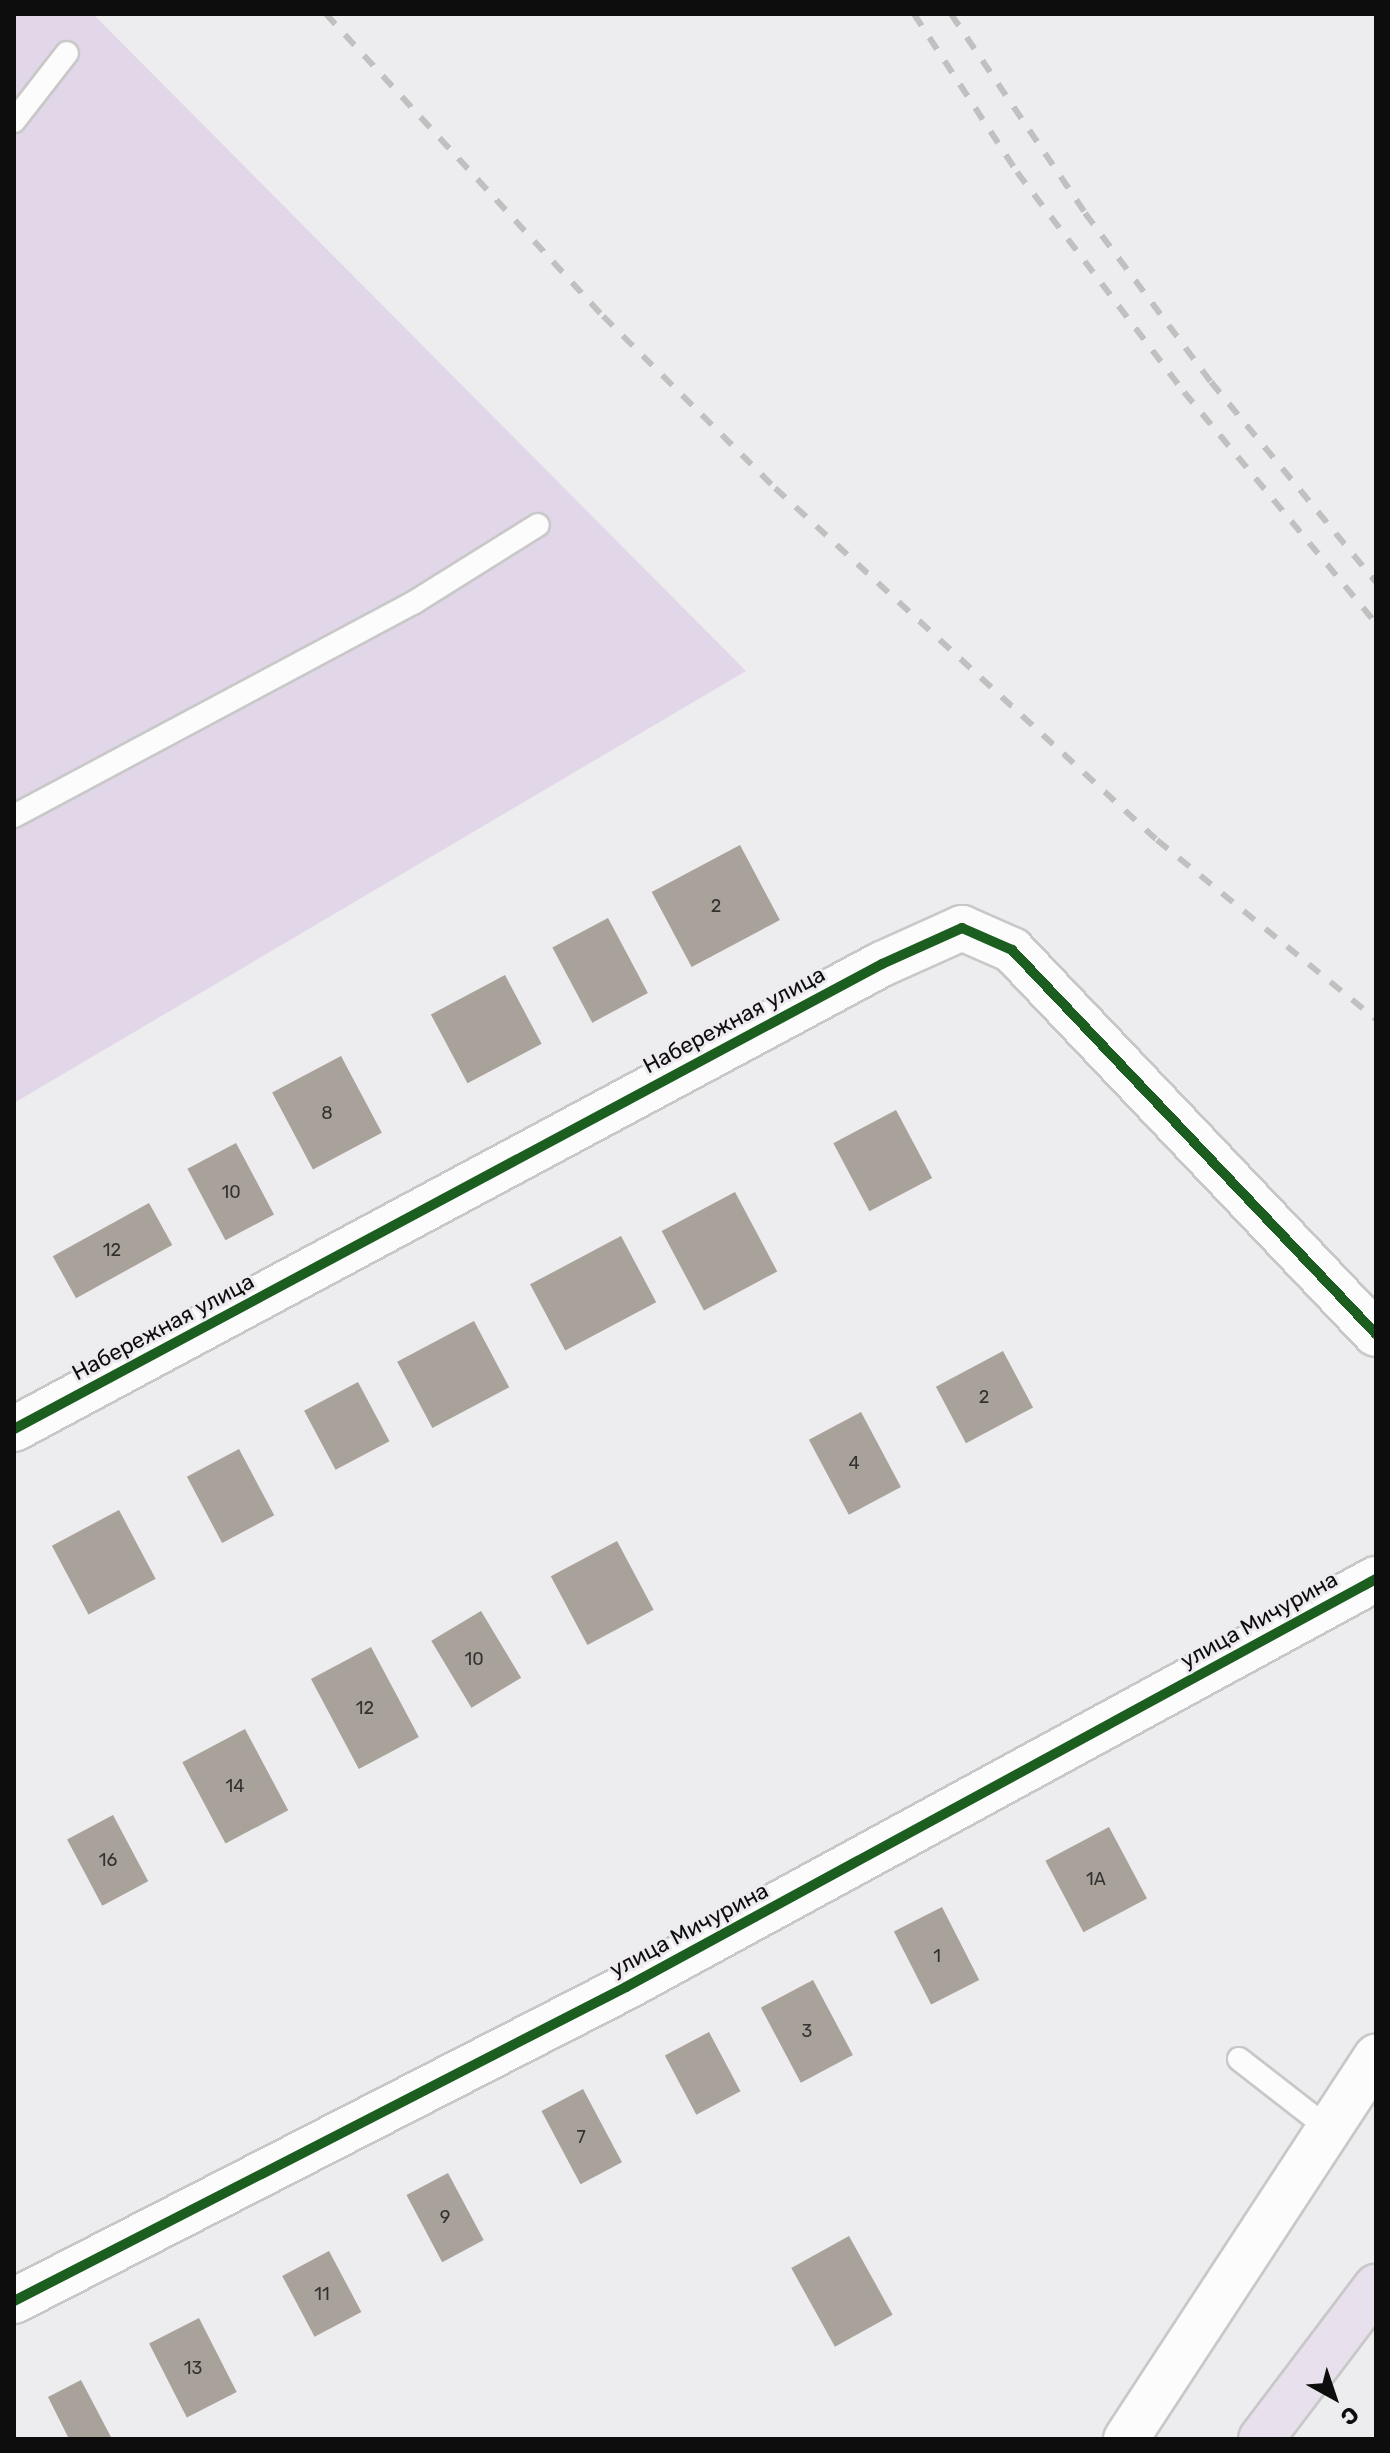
<!DOCTYPE html>
<html>
<head>
<meta charset="utf-8">
<style>
  body { margin:0 }
  #map { position:relative; width:1390px; height:2453px; overflow:hidden; background:#edecee; font-family:Rubik,sans-serif }
  div>[style] { position:absolute }
  .green>* { inset:0; background:#e2d7e8 }
  .building>* { inset:0; background:#a8a29a; transform-origin:0 0 }
  .roads { filter:drop-shadow(2px 0 #c9c8c9) drop-shadow(-2px 0 #c9c8c9) drop-shadow(0 2px #c9c8c9) drop-shadow(0 -2px #c9c8c9) }
  .lane>* { height:22px; margin:-11px; padding:0 11px; transform-origin:11px; border-radius:11px; background:#fcfcfc }
  .street>* { height:44px; margin:-22px; padding:0 22px; transform-origin:22px; border-radius:22px; background:#fcfcfc }
  .highway>* { height:44px; margin:-22px; padding:0 22px; transform-origin:22px; border-radius:22px; background:#e8e0ec }
  .rail>* { height:6px; margin-top:-3px; transform-origin:0; background:repeating-linear-gradient(90deg,#c1c0c1 0 14px,transparent 0 28px) }
  .cycleway>* { height:10px; margin:-5px; padding:0 5px; transform-origin:5px; border-radius:5px; background:#1b5e20 }
  span { translate:-50% -50%; white-space:nowrap; text-align:center; line-height:1.15; -webkit-text-stroke:6px #edebef; paint-order:stroke }
  .number-label { font-size:18px; color:#343231 }
  .number-label span { -webkit-text-stroke-width:0 }
  .street-label { font-size:22px; color:#0e0d0e }
  .frame { position:absolute; inset:0; border:16px solid #0e0d0e; pointer-events:none }
  .north { position:absolute; left:1294px; top:2357px; width:80px; height:80px; -webkit-text-stroke:6px #edebef; paint-order:stroke; rotate:140deg; font-size:22px; font-weight:700; line-height:32px; text-align:center; color:#0e0d0e }
  .north::after { content:''; display:block; margin:auto; width:28px; height:36px; background:#0e0d0e; clip-path:polygon(50% 0,100% 100%,50% 72%,0 100%) }
</style>
</head>
<body>
<div id="map">
  <div class="green">
    <div style="clip-path:polygon(14px 14px,93px 14px,746px 671px,14px 1103px)"></div>
  </div>
  <div class="building">
    <div style="left:740px;top:845px;width:85px;height:100px;rotate:62deg"></div>
    <div style="left:608px;top:918px;width:85px;height:63px;rotate:62deg"></div>
    <div style="left:505px;top:975px;width:78px;height:84px;rotate:62deg"></div>
    <div style="left:341px;top:1056px;width:87px;height:78px;rotate:62deg"></div>
    <div style="left:896px;top:1110px;width:77px;height:71px;rotate:62deg"></div>
    <div style="left:236px;top:1143px;width:81px;height:55px;rotate:62deg"></div>
    <div style="left:735px;top:1192px;width:90px;height:83px;rotate:62deg"></div>
    <div style="left:149px;top:1203px;width:48px;height:110px;rotate:61deg"></div>
    <div style="left:621px;top:1236px;width:75px;height:103px;rotate:62deg"></div>
    <div style="left:474px;top:1321px;width:75px;height:87px;rotate:62deg"></div>
    <div style="left:1003px;top:1351px;width:64px;height:76px;rotate:62deg"></div>
    <div style="left:358px;top:1382px;width:67px;height:61px;rotate:62deg"></div>
    <div style="left:861px;top:1412px;width:85px;height:59px;rotate:62deg"></div>
    <div style="left:239px;top:1449px;width:75px;height:59px;rotate:62deg"></div>
    <div style="left:119px;top:1510px;width:78px;height:76px;rotate:62deg"></div>
    <div style="left:617px;top:1541px;width:78px;height:75px;rotate:62deg"></div>
    <div style="left:481px;top:1611px;width:78px;height:58px;rotate:59deg"></div>
    <div style="left:371px;top:1647px;width:102px;height:68px;rotate:62deg"></div>
    <div style="left:245px;top:1729px;width:92px;height:71px;rotate:62deg"></div>
    <div style="left:113px;top:1815px;width:75px;height:52px;rotate:62deg"></div>
    <div style="left:1109px;top:1827px;width:81px;height:72px;rotate:62deg"></div>
    <div style="left:942px;top:1907px;width:82px;height:54px;rotate:63deg"></div>
    <div style="left:813px;top:1980px;width:85px;height:59px;rotate:62deg"></div>
    <div style="left:709px;top:2032px;width:67px;height:50px;rotate:62deg"></div>
    <div style="left:583px;top:2089px;width:83px;height:47px;rotate:62deg"></div>
    <div style="left:448px;top:2173px;width:76px;height:47px;rotate:62deg"></div>
    <div style="left:849px;top:2236px;width:90px;height:66px;rotate:61deg"></div>
    <div style="left:329px;top:2251px;width:69px;height:53px;rotate:62deg"></div>
    <div style="left:199px;top:2318px;width:83px;height:56px;rotate:63deg"></div>
    <div style="clip-path:polygon(81px 2380px,112px 2439px,69px 2439px,48px 2397px)"></div>
  </div>
  <div class="roads">
    <div class="lane">
      <div style="left:14px;top:121px;width:86px;rotate:-52.1deg"></div>
      <div style="left:14px;top:816px;width:452px;rotate:-28.1deg"></div>
      <div style="left:413px;top:603px;width:147px;rotate:-32deg"></div>
      <div style="left:1239px;top:2059px;width:114px;rotate:37.9deg"></div>
    </div>
    <div class="street">
      <div style="left:14px;top:1429px;width:985px;rotate:-28.18deg"></div>
      <div style="left:882px;top:964px;width:88px;rotate:-24.2deg"></div>
      <div style="left:962px;top:928px;width:55px;rotate:23.7deg"></div>
      <div style="left:1012px;top:950px;width:529px;rotate:46.53deg"></div>
      <div style="left:14px;top:2301px;width:688px;rotate:-27.16deg"></div>
      <div style="left:626px;top:1987px;width:854px;rotate:-28.55deg"></div>
      <div style="left:1126px;top:2439px;width:457px;rotate:-56.8deg"></div>
    </div>
    <div class="highway">
      <div style="left:1261px;top:2439px;width:191px;rotate:-52.9deg"></div>
    </div>
  </div>
  <div class="rail">
    <div style="left:326px;top:14px;width:410px;rotate:47.5deg"></div>
    <div style="left:603px;top:316px;width:243px;rotate:45deg"></div>
    <div style="left:775px;top:488px;width:519px;rotate:42.66deg"></div>
    <div style="left:1157px;top:840px;width:283px;rotate:39.3deg"></div>
    <div style="left:914px;top:14px;width:189px;rotate:56.9deg"></div>
    <div style="left:1017px;top:172px;width:276px;rotate:52.8deg"></div>
    <div style="left:1184px;top:392px;width:300px;rotate:50.3deg"></div>
    <div style="left:951px;top:14px;width:240px;rotate:56deg"></div>
    <div style="left:1085px;top:213px;width:211px;rotate:53.3deg"></div>
    <div style="left:1211px;top:382px;width:259px;rotate:50.5deg"></div>
  </div>
  <div class="cycleway">
    <div style="left:14px;top:1429px;width:985px;rotate:-28.18deg"></div>
    <div style="left:882px;top:964px;width:88px;rotate:-24.2deg"></div>
    <div style="left:962px;top:928px;width:55px;rotate:23.7deg"></div>
    <div style="left:1012px;top:950px;width:529px;rotate:46.53deg"></div>
    <div style="left:14px;top:2301px;width:688px;rotate:-27.16deg"></div>
    <div style="left:626px;top:1987px;width:854px;rotate:-28.55deg"></div>
  </div>
  <div class="number-label">
    <span style="left:716px;top:906px">2</span>
    <span style="left:327px;top:1113px">8</span>
    <span style="left:231px;top:1192px">10</span>
    <span style="left:112px;top:1250px">12</span>
    <span style="left:984px;top:1397px">2</span>
    <span style="left:854px;top:1463px">4</span>
    <span style="left:474px;top:1659px">10</span>
    <span style="left:365px;top:1708px">12</span>
    <span style="left:235px;top:1786px">14</span>
    <span style="left:108px;top:1860px">16</span>
    <span style="left:1096px;top:1879px">1А</span>
    <span style="left:937px;top:1956px">1</span>
    <span style="left:807px;top:2031px">3</span>
    <span style="left:581px;top:2137px">7</span>
    <span style="left:445px;top:2217px">9</span>
    <span style="left:322px;top:2294px">11</span>
    <span style="left:193px;top:2368px">13</span>
  </div>
  <div class="street-label">
    <span style="left:734px;top:1020px;rotate:-28deg">Набережная улица</span>
    <span style="left:163px;top:1327px;rotate:-28deg">Набережная улица</span>
    <span style="left:1259px;top:1620px;rotate:-29deg">улица Мичурина</span>
    <span style="left:689px;top:1930px;rotate:-28deg">улица Мичурина</span>
  </div>
  <div class="frame"></div>
  <div class="north">С</div>
</div>
</body>
</html>
